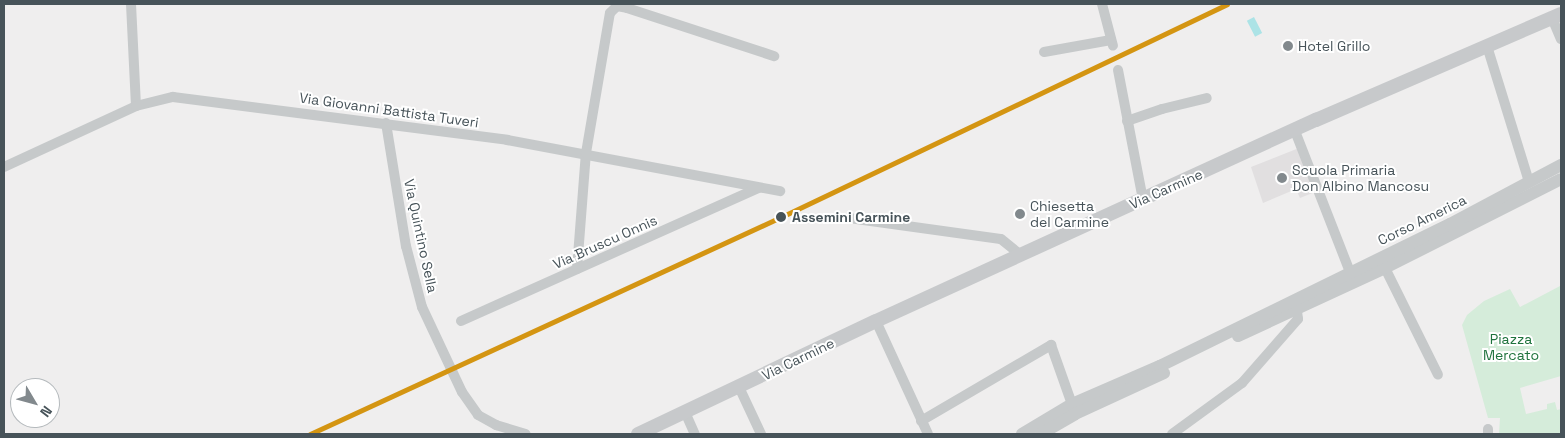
<!DOCTYPE html>
<html>
<head>
<meta charset="utf-8">
<style>
  body { margin:0 }
  #map { position:relative; width:1565px; height:438px; overflow:hidden; background:#efeeee; font-family:"Space Grotesk",sans-serif }
  div>[style] { position:absolute }
  .education>* { inset:0; background:#e1dfe0 }
  .green>* { inset:0; background:#d5ecda }
  .water>* { inset:0; background:#ace3e6; transform-origin:0 0 }
  .minor>* { height:10px; margin:-5px; padding:0 5px; transform-origin:5px; border-radius:5px; background:#c6c9ca }
  .tertiary>* { height:12px; margin:-6px; padding:0 6px; transform-origin:6px; border-radius:6px; background:#c6c9ca }
  .secondary>* { height:14px; margin:-7px; padding:0 7px; transform-origin:7px; border-radius:7px; background:#c7c9cb }
  .rail-1>* { height:5px; margin:-2.5px; padding:0 2.5px; transform-origin:2.5px; border-radius:2.5px; background:#d49512 }
  .dots>* { width:14px; height:14px; translate:-50% -50%; box-sizing:border-box; border:2px solid #fff; border-radius:50% }
  span { translate:-50% -50%; white-space:nowrap; text-align:center; line-height:1.15; -webkit-text-stroke:4px #fff; paint-order:stroke }
  .poi-label { font-size:14px; color:#475359 }
  .left { translate:0 -50%; text-align:left }
  .street-label { font-size:14px; color:#475359 }
  .stop-label { font-size:14px; color:#475359; font-weight:700 }
  .park-label { font-size:14px; color:#1f733d }
  .frame { position:absolute; inset:0; border:5px solid #475359; pointer-events:none }
  .north { position:absolute; left:10px; top:378px; width:50px; height:50px; box-sizing:border-box; background:#fff; border:1px solid #b5babd; border-radius:50%; rotate:127deg; font-size:14px; font-weight:700; line-height:20px; text-align:center; color:#475359 }
  .north::after { content:''; display:block; margin:auto; width:18px; height:22px; background:#82898d; clip-path:polygon(50% 0,100% 100%,50% 72%,0 100%) }
</style>
</head>
<body>
<div id="map">
  <div class="education">
    <div style="clip-path:polygon(1299px 148px,1315px 192px,1300px 198px,1296px 189px,1263px 203px,1251px 167px)"></div>
  </div>
  <div class="green">
    <div style="clip-path:polygon(1560px 286px,1561px 376px,1520px 388px,1526px 414px,1547px 409px,1547px 404px,1555px 402px,1557px 410px,1561px 409px,1561px 434px,1499px 434px,1500px 418px,1488px 418px,1462px 325px,1467px 315px,1484px 301px,1510px 289px,1520px 307px)"></div>
  </div>
  <div class="water">
    <div style="left:1254px;top:17px;width:18px;height:8px;rotate:63deg"></div>
  </div>
  <div class="minor">
    <div style="left:131px;top:4px;width:102px;rotate:87.2deg"></div>
    <div style="left:1102px;top:4px;width:43px;rotate:75.3deg"></div>
    <div style="left:1552px;top:18px;width:23px;rotate:67deg"></div>
    <div style="left:1487px;top:46px;width:142px;rotate:72.8deg"></div>
    <div style="left:1044px;top:52px;width:68px;rotate:-10.2deg"></div>
    <div style="left:1118px;top:70px;width:132px;rotate:79.1deg"></div>
    <div style="left:1127px;top:121px;width:37px;rotate:-19deg"></div>
    <div style="left:1162px;top:109px;width:46px;rotate:-13.7deg"></div>
    <div style="left:386px;top:123px;width:125px;rotate:80.8deg"></div>
    <div style="left:406px;top:246px;width:63px;rotate:75.3deg"></div>
    <div style="left:422px;top:307px;width:94px;rotate:64.8deg"></div>
    <div style="left:462px;top:392px;width:28px;rotate:55deg"></div>
    <div style="left:478px;top:415px;width:21px;rotate:29deg"></div>
    <div style="left:496px;top:425px;width:31px;rotate:17deg"></div>
    <div style="left:1295px;top:131px;width:151px;rotate:68.7deg"></div>
    <div style="left:4px;top:167px;width:145px;rotate:-24.8deg"></div>
    <div style="left:136px;top:106px;width:38px;rotate:-14deg"></div>
    <div style="left:173px;top:97px;width:337px;rotate:7.3deg"></div>
    <div style="left:507px;top:140px;width:278px;rotate:10.6deg"></div>
    <div style="left:849px;top:218px;width:153px;rotate:7.9deg"></div>
    <div style="left:1001px;top:239px;width:26px;rotate:39deg"></div>
    <div style="left:1385px;top:268px;width:119px;rotate:63.6deg"></div>
    <div style="left:577px;top:269px;width:116px;rotate:-85.6deg"></div>
    <div style="left:586px;top:153px;width:142px;rotate:-80.3deg"></div>
    <div style="left:610px;top:13px;width:10px;rotate:-45deg"></div>
    <div style="left:617px;top:6px;width:10px;rotate:11deg"></div>
    <div style="left:627px;top:8px;width:155px;rotate:18.1deg"></div>
    <div style="left:461px;top:321px;width:326px;rotate:-24.1deg"></div>
    <div style="left:876px;top:321px;width:124px;rotate:65.3deg"></div>
    <div style="left:739px;top:387px;width:52px;rotate:64.9deg"></div>
    <div style="left:685px;top:412px;width:24px;rotate:66deg"></div>
    <div style="left:921px;top:421px;width:151px;rotate:-30.3deg"></div>
    <div style="left:1051px;top:345px;width:69px;rotate:70.5deg"></div>
    <div style="left:1172px;top:434px;width:87px;rotate:-36.1deg"></div>
    <div style="left:1242px;top:383px;width:85px;rotate:-48.8deg"></div>
    <div style="left:1298px;top:319px;width:16px;rotate:-97deg"></div>
    <div style="left:1488px;top:434px;width:5px;rotate:-90deg"></div>
  </div>
  <div class="tertiary">
    <div style="left:1238px;top:336px;width:162px;rotate:-24.8deg"></div>
    <div style="left:1385px;top:268px;width:197px;rotate:-26.8deg"></div>
    <div style="left:1022px;top:434px;width:58px;rotate:-31deg"></div>
    <div style="left:1072px;top:404px;width:96px;rotate:-23.4deg"></div>
    <div style="left:1160px;top:366px;width:323px;rotate:-26.1deg"></div>
    <div style="left:1450px;top:224px;width:126px;rotate:-28deg"></div>
    <div style="left:1041px;top:434px;width:39px;rotate:-30deg"></div>
    <div style="left:1075px;top:414px;width:98px;rotate:-24.7deg"></div>
  </div>
  <div class="secondary">
    <div style="left:638px;top:434px;width:263px;rotate:-25.4deg"></div>
    <div style="left:876px;top:321px;width:484px;rotate:-24.6deg"></div>
    <div style="left:1316px;top:120px;width:267px;rotate:-23.4deg"></div>
  </div>
  <div class="rail-1">
    <div style="left:310px;top:434px;width:519px;rotate:-24.74deg"></div>
    <div style="left:781px;top:217px;width:494px;rotate:-25.5deg"></div>
  </div>
  <div class="dots">
    <div style="left:1288px;top:46px;background:#82898d"></div>
    <div style="left:1282px;top:178px;background:#82898d"></div>
    <div style="left:1020px;top:214px;background:#82898d"></div>
    <div style="left:781px;top:217px;background:#475359"></div>
  </div>
  <div class="poi-label">
    <span class="left" style="left:1298px;top:46px">Hotel Grillo</span>
    <span class="left" style="left:1292px;top:178px">Scuola Primaria<br>Don Albino Mancosu</span>
    <span class="left" style="left:1030px;top:214px">Chiesetta<br>del Carmine</span>
  </div>
  <div class="street-label">
    <span style="left:389px;top:110px;rotate:8deg">Via Giovanni Battista Tuveri</span>
    <span style="left:1166px;top:189px;rotate:-24deg">Via Carmine</span>
    <span style="left:1422px;top:220px;rotate:-26deg">Corso America</span>
    <span style="left:421px;top:236px;rotate:78deg">Via Quintino Sella</span>
    <span style="left:605px;top:242px;rotate:-24deg">Via Bruscu Onnis</span>
    <span style="left:798px;top:359px;rotate:-26deg">Via Carmine</span>
  </div>
  <div class="stop-label">
    <span class="left" style="left:792px;top:217px">Assemini Carmine</span>
  </div>
  <div class="park-label">
    <span style="left:1511px;top:347px">Piazza<br>Mercato</span>
  </div>
  <div class="frame"></div>
  <div class="north">N</div>
</div>
</body>
</html>
